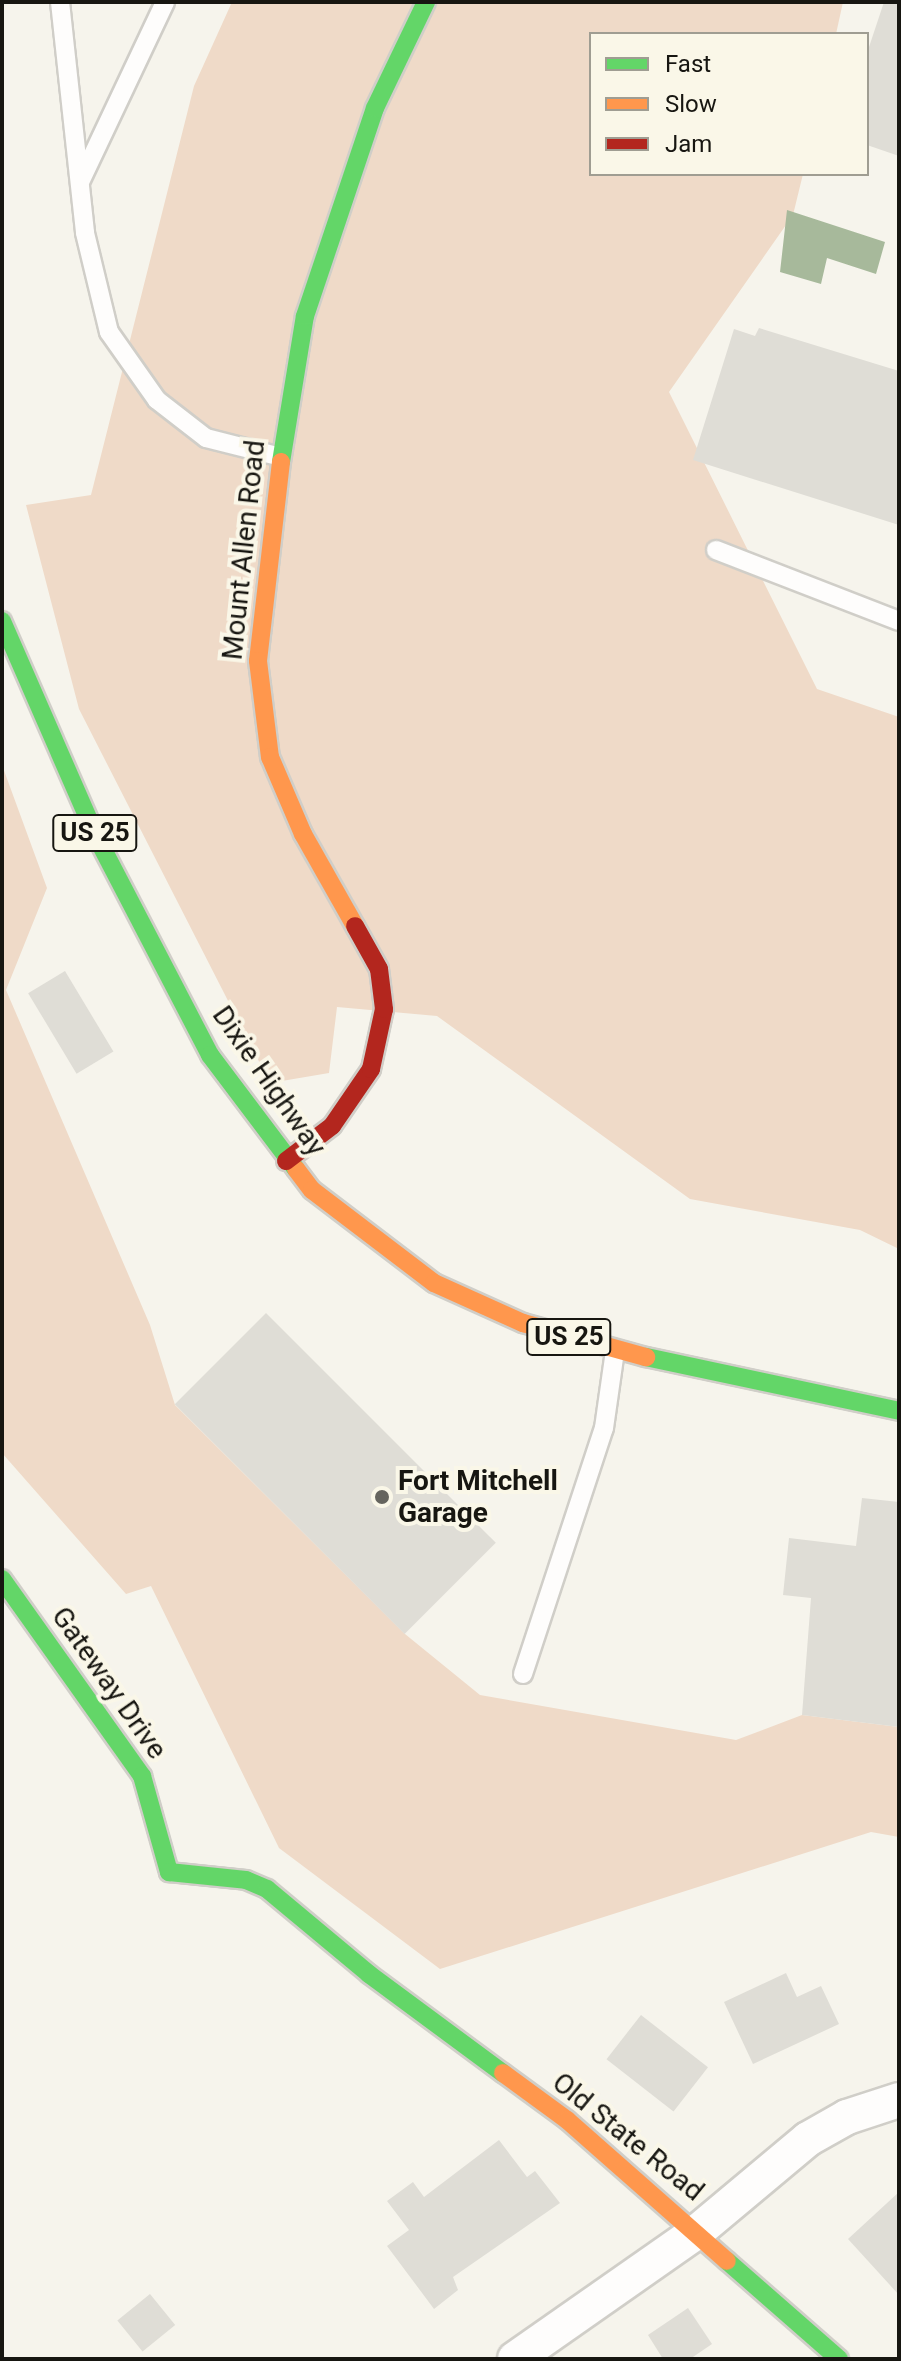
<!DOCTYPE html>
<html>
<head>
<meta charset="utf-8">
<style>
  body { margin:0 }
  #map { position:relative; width:901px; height:2361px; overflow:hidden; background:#f6f4ec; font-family:Roboto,sans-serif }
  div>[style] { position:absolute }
  .green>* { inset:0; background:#efdac8 }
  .water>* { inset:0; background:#a7b99b }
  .building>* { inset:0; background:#dfddd6; transform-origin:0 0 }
  .roads { filter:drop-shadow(2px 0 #d0cec8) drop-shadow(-2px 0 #d0cec8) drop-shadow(0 2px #d0cec8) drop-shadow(0 -2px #d0cec8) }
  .lane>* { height:18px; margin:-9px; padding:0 9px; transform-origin:9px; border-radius:9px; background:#fefdfc }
  .street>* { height:34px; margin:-17px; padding:0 17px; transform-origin:17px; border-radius:17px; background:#fefdfc }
  .fast>* { height:18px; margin:-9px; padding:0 9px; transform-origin:9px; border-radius:9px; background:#63d668 }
  .slow>* { height:18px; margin:-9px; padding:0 9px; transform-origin:9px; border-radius:9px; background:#ff974d }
  .jam>* { height:18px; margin:-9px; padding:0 9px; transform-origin:9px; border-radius:9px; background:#b3261e }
  .dots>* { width:22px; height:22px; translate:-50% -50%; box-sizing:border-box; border:4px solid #faf7e8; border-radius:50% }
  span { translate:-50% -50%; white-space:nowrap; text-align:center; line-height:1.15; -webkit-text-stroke:8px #faf7e8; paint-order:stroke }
  .shield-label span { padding:2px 6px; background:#faf7e8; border:2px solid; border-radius:6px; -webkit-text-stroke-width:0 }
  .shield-label { font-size:26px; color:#171611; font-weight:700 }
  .street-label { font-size:28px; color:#171611 }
  .poi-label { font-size:28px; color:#171611; font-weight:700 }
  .left { translate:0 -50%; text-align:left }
  .frame { position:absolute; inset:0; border:4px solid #171611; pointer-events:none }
  .legend { position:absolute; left:589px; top:32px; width:280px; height:144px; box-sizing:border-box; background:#faf7e8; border:2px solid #9f9d92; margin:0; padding:10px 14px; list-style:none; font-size:24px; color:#171611 }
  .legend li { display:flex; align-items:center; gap:16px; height:40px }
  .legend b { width:40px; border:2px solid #9f9d92 }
</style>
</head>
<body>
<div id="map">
  <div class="green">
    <div style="clip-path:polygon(232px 2px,843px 2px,836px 34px,591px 34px,591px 174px,803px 174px,793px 215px,669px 392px,817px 689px,899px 717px,899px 1249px,860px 1230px,690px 1199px,437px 1016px,337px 1007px,329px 1073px,270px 1083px,79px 709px,26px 505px,91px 495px,194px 86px)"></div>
    <div style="clip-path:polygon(2px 765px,47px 888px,6px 990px,150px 1325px,175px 1405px,405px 1634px,480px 1695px,736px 1740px,802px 1715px,899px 1727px,899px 1837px,871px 1832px,440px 1969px,279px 1848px,151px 1586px,126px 1594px,2px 1453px)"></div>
  </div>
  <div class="water">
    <div style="clip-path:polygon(787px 210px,885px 242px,876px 274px,827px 258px,821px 284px,780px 272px)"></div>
  </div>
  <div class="building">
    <div style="clip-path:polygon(884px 2px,899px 2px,899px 156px,867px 145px,867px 53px)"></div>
    <div style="clip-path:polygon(759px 328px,899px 371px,899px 525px,693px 460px,734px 329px,755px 336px)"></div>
    <div style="left:65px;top:971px;width:94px;height:43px;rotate:59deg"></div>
    <div style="left:266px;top:1313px;width:325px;height:129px;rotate:45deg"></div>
    <div style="clip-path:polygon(862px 1498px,899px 1502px,899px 1727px,802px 1715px,811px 1598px,783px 1595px,789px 1538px,856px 1546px)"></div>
    <div style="clip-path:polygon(786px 1973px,797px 1997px,821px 1986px,839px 2024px,753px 2064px,724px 2002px)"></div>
    <div style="left:641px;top:2015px;width:85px;height:56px;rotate:38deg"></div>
    <div style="clip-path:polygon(499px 2140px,527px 2177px,535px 2171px,560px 2203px,453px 2277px,458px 2290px,434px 2309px,387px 2246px,409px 2230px,387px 2201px,413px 2182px,424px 2197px)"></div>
    <div style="clip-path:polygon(899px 2192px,899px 2295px,848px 2239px)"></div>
    <div style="left:150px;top:2294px;width:40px;height:42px;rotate:51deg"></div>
    <div style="clip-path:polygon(688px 2308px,712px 2344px,690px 2359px,663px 2359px,648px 2335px)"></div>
  </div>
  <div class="roads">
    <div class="lane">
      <div style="left:60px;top:2px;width:232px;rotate:83.8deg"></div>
      <div style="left:85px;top:233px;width:102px;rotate:76.4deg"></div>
      <div style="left:109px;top:332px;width:83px;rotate:54.8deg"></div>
      <div style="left:157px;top:400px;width:62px;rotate:37.8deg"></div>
      <div style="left:206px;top:438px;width:77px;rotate:14.2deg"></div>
      <div style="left:81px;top:180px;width:197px;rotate:-64.7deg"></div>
      <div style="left:716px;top:550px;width:196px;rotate:21.2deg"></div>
      <div style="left:523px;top:1674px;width:259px;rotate:-71.8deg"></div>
      <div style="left:604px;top:1428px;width:78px;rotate:-81.9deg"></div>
    </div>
    <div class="street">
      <div style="left:515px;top:2359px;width:223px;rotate:-35deg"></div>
      <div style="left:698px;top:2231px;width:143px;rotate:-39.9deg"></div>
      <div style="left:808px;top:2139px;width:45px;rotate:-29.4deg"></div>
      <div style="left:847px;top:2117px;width:55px;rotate:-18.1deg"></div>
    </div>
    <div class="fast">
      <div style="left:281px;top:462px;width:148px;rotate:-80.7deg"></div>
      <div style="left:305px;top:316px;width:219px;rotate:-71.4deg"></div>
      <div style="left:375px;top:108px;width:118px;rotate:-64.3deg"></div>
      <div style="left:2px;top:621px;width:232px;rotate:66.4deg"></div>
      <div style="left:95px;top:834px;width:249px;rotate:62.5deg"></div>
      <div style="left:210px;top:1055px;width:143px;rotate:53deg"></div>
      <div style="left:646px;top:1357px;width:259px;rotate:12deg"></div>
      <div style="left:2px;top:1579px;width:242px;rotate:54.6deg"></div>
      <div style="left:142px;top:1776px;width:100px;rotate:74.3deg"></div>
      <div style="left:169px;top:1872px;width:77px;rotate:5.9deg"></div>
      <div style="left:246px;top:1880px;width:23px;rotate:23deg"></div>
      <div style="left:267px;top:1889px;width:133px;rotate:39.8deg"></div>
      <div style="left:369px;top:1974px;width:167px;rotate:36.5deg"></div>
      <div style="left:727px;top:2261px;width:149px;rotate:41.2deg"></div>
    </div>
    <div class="slow">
      <div style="left:281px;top:462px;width:200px;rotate:96.6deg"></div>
      <div style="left:258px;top:661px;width:97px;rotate:82.9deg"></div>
      <div style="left:270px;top:757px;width:84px;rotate:66.8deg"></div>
      <div style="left:303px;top:834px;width:106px;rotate:60.5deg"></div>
      <div style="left:296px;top:1169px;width:26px;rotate:53deg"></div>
      <div style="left:312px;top:1190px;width:153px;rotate:37.3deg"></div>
      <div style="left:434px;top:1283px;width:98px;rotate:24.2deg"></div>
      <div style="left:523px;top:1323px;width:128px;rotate:15.5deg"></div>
      <div style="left:503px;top:2073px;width:79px;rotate:36.3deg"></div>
      <div style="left:567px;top:2120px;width:213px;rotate:41.4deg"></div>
    </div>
    <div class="jam">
      <div style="left:286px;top:1161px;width:58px;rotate:-37.3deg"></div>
      <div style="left:332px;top:1126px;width:69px;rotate:-55.6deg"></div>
      <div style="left:371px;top:1069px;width:61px;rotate:-77.8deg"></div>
      <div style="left:384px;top:1009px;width:40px;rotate:-97.1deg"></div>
      <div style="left:379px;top:969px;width:49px;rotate:-119.2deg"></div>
    </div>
  </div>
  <div class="dots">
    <div style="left:382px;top:1497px;background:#65645e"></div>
  </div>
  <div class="shield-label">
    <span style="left:95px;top:833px">US 25</span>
    <span style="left:569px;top:1337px">US 25</span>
  </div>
  <div class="street-label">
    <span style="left:244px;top:550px;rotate:-84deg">Mount Allen Road</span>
    <span style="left:269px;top:1081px;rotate:55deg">Dixie Highway</span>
    <span style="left:109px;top:1683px;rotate:55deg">Gateway Drive</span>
    <span style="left:628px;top:2137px;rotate:39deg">Old State Road</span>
  </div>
  <div class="poi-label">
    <span class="left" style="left:398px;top:1497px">Fort Mitchell<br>Garage</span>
  </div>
  <div class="frame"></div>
  <ul class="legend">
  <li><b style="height:10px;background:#63d668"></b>Fast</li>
  <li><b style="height:10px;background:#ff974d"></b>Slow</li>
  <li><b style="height:10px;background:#b3261e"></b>Jam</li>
  </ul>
</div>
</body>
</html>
